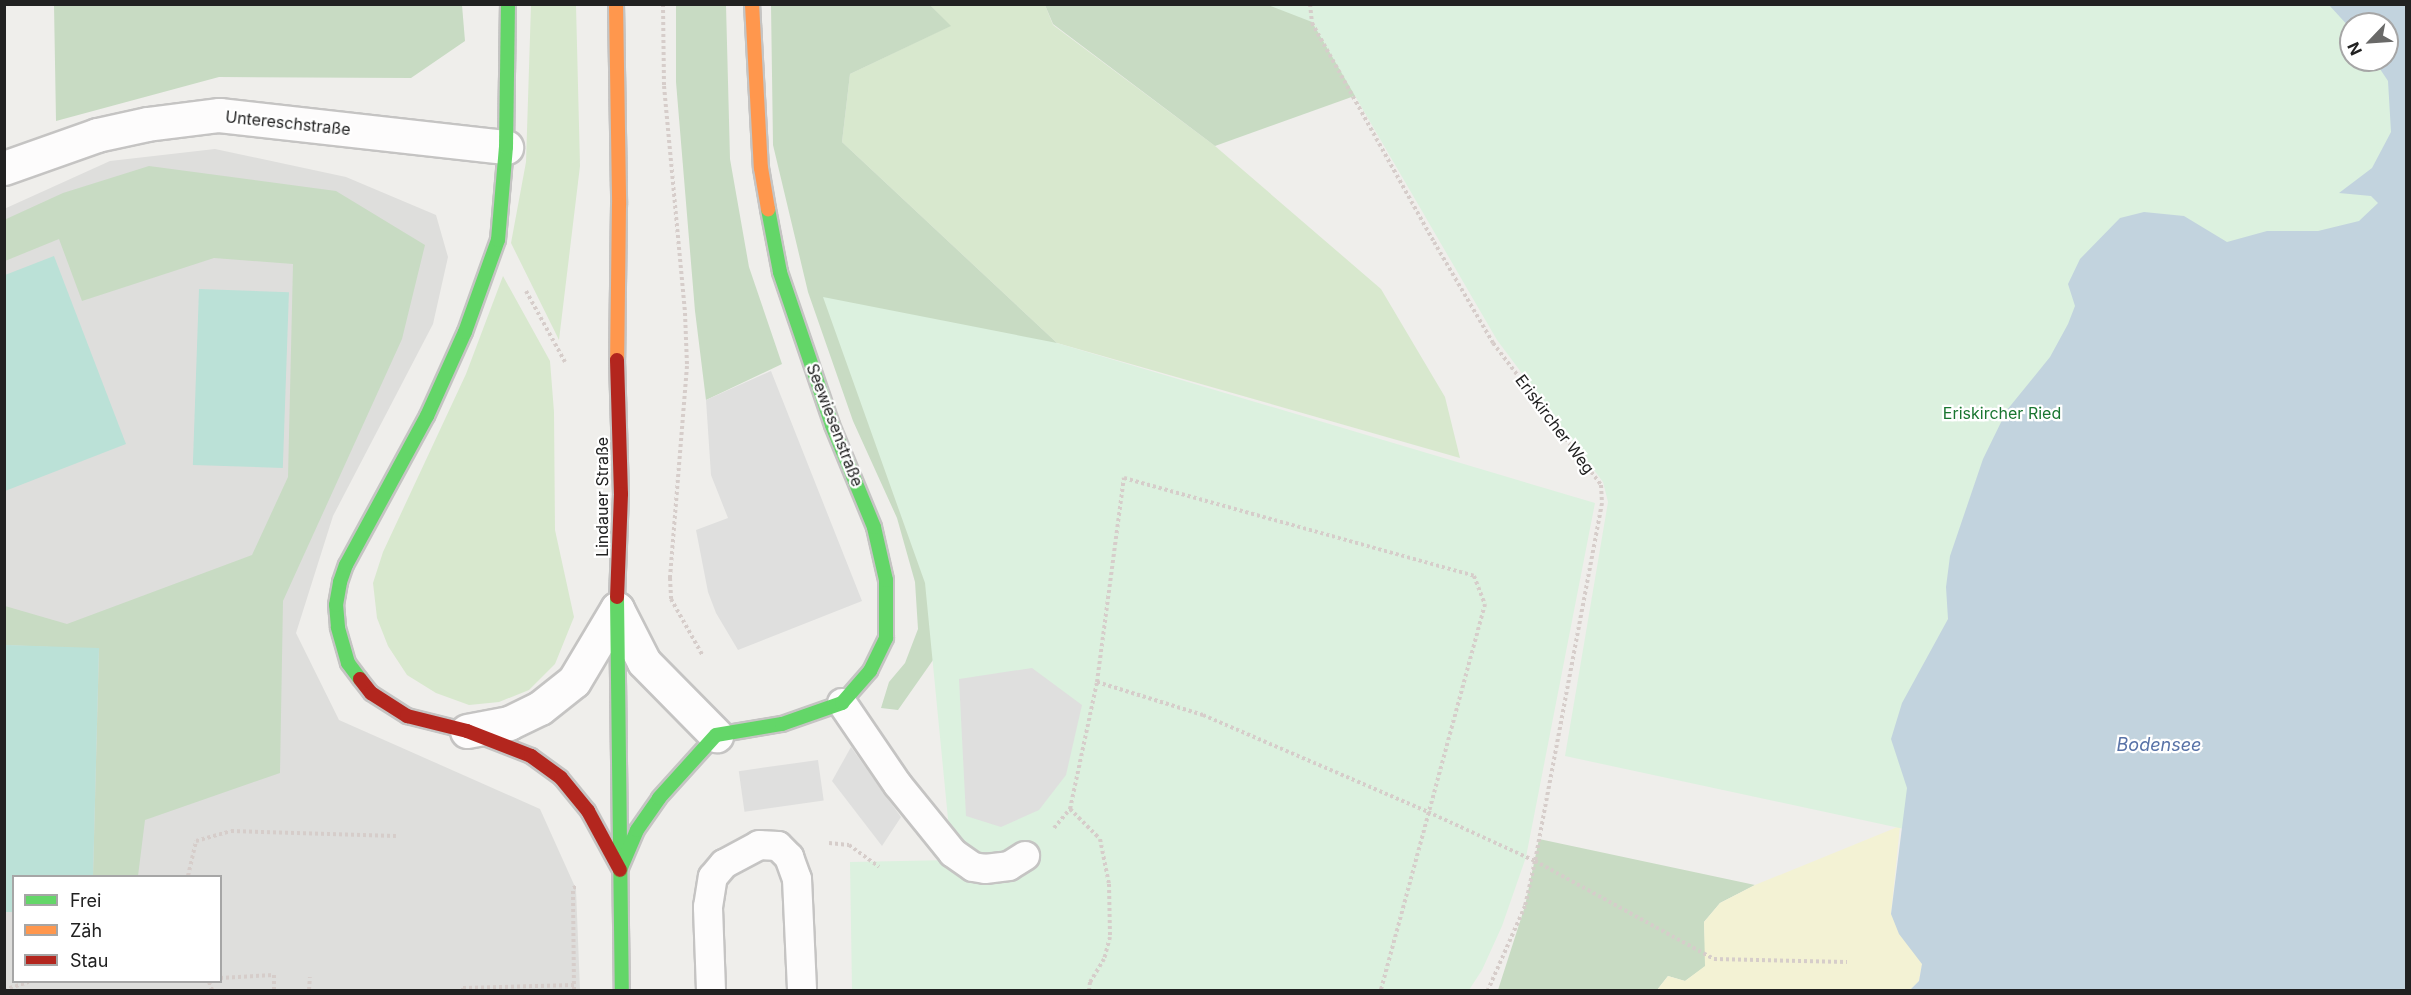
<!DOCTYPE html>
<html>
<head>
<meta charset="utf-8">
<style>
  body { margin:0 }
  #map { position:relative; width:2411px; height:995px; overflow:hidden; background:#efeeeb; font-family:Inter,sans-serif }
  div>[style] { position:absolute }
  .residential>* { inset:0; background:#dededc }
  .grass>* { inset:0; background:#d8e8ce }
  .forest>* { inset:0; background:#c8dbc3 }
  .sand>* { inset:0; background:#f3f2d4 }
  .park>* { inset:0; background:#dcf1df }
  .pitch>* { inset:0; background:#bbe1d7; transform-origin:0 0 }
  .parking>* { inset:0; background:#dfdfde; transform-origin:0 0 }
  .water>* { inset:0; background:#c2d3de }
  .path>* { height:4px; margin-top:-2px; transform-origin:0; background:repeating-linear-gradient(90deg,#d6cdca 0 3px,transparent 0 6px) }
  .roads { filter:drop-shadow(2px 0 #c5c4c3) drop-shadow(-2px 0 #c5c4c3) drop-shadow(0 2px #c5c4c3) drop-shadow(0 -2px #c5c4c3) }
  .lane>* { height:28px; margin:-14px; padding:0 14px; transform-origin:14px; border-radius:14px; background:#fdfcfc }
  .street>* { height:33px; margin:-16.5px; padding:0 16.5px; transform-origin:16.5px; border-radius:16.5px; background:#fdfcfc }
  .fast>* { height:14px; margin:-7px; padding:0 7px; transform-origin:7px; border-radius:7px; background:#63d668 }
  .slow>* { height:14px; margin:-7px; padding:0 7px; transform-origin:7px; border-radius:7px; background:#ff974d }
  .jam>* { height:14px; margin:-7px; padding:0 7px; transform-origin:7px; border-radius:7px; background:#b3261e }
  span { translate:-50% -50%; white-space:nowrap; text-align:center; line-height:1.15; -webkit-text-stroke:4.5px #fff; paint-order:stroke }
  .street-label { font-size:16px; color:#212121 }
  .park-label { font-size:16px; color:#197630 }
  .water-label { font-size:18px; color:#5872a7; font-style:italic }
  .frame { position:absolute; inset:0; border:6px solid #212121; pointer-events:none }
  .legend { position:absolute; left:12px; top:875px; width:210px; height:108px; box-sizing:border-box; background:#fff; border:2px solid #a6a6a6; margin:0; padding:8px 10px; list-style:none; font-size:18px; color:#212121 }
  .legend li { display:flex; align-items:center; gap:12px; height:30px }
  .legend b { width:30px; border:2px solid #a6a6a6 }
  .north { position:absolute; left:2339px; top:12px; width:60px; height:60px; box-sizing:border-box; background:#fff; border:2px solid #a6a6a6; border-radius:50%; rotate:245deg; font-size:16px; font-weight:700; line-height:24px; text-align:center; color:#212121 }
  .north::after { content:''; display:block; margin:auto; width:21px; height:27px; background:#696968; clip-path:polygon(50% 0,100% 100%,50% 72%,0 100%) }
</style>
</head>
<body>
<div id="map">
  <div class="residential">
    <div style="clip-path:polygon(evenodd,215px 149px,346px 177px,436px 215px,448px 257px,433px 324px,333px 516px,296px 633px,339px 720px,540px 809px,576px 889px,580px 990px,5px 990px,4px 209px,110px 161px,215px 149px,14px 876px,220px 876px,220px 982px,14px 982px,14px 876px)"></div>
  </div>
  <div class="grass">
    <div style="clip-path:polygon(531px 5px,576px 5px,580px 166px,559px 340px,511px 243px,526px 162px)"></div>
    <div style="clip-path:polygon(930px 5px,1045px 5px,1053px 25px,1215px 146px,1381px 289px,1445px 397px,1460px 458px,1057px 343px,842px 142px,850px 74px,950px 26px)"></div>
    <div style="clip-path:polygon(503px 276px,550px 361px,554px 412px,555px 530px,574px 617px,555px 664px,529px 690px,499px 702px,469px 705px,436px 693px,407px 675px,388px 646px,377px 618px,373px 583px,383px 552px,466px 374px)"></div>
  </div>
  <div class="forest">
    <div style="clip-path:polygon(54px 5px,462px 5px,465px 41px,411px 78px,219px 77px,56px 121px)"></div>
    <div style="clip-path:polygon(676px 5px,726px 5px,730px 159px,749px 267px,782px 364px,706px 400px,695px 311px,676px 82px)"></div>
    <div style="clip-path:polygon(771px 5px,930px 5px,951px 26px,850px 74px,842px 142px,1057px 343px,959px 623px,898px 710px,881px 708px,889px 682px,905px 663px,918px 629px,915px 582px,897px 518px,853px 421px,808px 292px,773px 145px)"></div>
    <div style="clip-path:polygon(1045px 5px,1608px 5px,1215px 146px,1053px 24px)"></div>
    <div style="clip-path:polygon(149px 166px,336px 191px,425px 245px,402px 339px,283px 601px,280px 773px,145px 820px,138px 876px,93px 876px,99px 649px,5px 645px,5px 606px,67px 624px,252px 555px,288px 477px,293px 264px,214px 258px,82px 301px,59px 239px,5px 261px,4px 220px,63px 193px)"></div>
    <div style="clip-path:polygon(1539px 839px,1755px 885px,1720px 903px,1704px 922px,1706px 966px,1685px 981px,1668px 976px,1657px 990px,1498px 990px,1525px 906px)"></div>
  </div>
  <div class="sand">
    <div style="clip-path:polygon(1900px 826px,1891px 914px,1922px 964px,1919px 981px,1910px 990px,1657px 990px,1668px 976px,1685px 981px,1705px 966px,1704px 922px,1720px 903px,1755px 885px)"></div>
  </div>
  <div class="park">
    <div style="clip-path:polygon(evenodd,1268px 5px,2406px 5px,2406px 937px,1565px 756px,1608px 502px,1603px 482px,1497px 340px,1312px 22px,1268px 5px,2351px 24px,2387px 24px,2387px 60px,2351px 60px,2351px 24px)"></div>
    <div style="clip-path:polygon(823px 297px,1057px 343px,1595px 503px,1526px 857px,1502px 926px,1482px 970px,1469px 990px,852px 990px,850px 862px,952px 860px,925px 583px)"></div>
  </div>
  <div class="pitch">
    <div style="clip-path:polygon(54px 256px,126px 444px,5px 491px,5px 275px)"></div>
    <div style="left:199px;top:289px;width:90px;height:176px;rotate:2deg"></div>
    <div style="clip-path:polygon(5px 645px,99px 648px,93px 876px,14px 876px,13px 912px,4px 912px)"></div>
  </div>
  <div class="parking">
    <div style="clip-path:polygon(771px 371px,862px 601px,738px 650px,716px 613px,708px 592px,696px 530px,728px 518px,711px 475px,706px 400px)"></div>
    <div style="clip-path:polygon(1032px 668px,1082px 705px,1066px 775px,1039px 810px,1001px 827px,966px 816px,959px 679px)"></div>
    <div style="clip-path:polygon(851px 747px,901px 817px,882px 846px,832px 781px)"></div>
    <div style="left:818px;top:760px;width:41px;height:80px;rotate:82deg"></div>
  </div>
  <div class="water">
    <div style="clip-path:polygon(2329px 5px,2406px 5px,2406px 990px,1910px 990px,1919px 981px,1922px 964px,1899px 934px,1891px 914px,1907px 788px,1891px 739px,1902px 703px,1948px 619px,1946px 587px,1950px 556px,1983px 459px,2007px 410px,2050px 357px,2068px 324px,2075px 306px,2068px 284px,2080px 259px,2120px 218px,2144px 212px,2184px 216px,2227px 242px,2267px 231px,2318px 231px,2359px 221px,2378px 203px,2371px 196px,2339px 193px,2372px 168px,2391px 132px,2388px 81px,2374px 60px,2387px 60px,2387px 24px,2351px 24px,2351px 29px)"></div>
  </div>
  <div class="path">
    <div style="left:663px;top:4px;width:82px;rotate:89.3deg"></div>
    <div style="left:664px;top:86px;width:228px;rotate:84.7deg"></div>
    <div style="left:685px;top:313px;width:53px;rotate:87.8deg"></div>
    <div style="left:687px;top:366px;width:213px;rotate:94.6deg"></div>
    <div style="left:670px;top:578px;width:21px;rotate:87deg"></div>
    <div style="left:671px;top:599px;width:65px;rotate:60.7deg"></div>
    <div style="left:1310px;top:4px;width:19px;rotate:84deg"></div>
    <div style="left:1312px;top:23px;width:251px;rotate:60.9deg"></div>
    <div style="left:1434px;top:242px;width:117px;rotate:59.7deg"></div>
    <div style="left:1493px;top:343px;width:178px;rotate:52.7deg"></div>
    <div style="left:1601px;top:485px;width:18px;rotate:87deg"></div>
    <div style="left:1602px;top:503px;width:364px;rotate:100.6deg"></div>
    <div style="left:1535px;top:861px;width:46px;rotate:102.5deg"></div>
    <div style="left:1525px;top:906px;width:92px;rotate:113.8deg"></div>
    <div style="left:526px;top:291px;width:81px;rotate:61.2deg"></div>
    <div style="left:1097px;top:682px;width:111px;rotate:17.3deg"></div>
    <div style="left:1203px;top:715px;width:245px;rotate:23.3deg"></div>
    <div style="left:1428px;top:812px;width:118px;rotate:24.6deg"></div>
    <div style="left:1535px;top:861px;width:204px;rotate:28.7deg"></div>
    <div style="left:1714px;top:959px;width:133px;rotate:1.3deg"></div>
    <div style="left:1070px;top:809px;width:42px;rotate:45deg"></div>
    <div style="left:1100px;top:839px;width:46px;rotate:78.7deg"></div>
    <div style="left:1109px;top:884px;width:53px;rotate:88.9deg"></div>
    <div style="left:1110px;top:937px;width:23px;rotate:105deg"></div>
    <div style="left:1104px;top:959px;width:27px;rotate:121deg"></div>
    <div style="left:1090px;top:982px;width:8px;rotate:97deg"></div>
    <div style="left:1054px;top:828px;width:25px;rotate:-50deg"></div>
    <div style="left:1070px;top:809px;width:130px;rotate:-78deg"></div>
    <div style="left:1097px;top:682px;width:206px;rotate:-82.5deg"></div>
    <div style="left:1124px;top:478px;width:363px;rotate:15.6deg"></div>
    <div style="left:1474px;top:576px;width:30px;rotate:69deg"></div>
    <div style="left:1485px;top:604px;width:400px;rotate:105.1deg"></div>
    <div style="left:829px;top:843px;width:20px;rotate:6deg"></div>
    <div style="left:849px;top:845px;width:37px;rotate:36deg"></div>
    <div style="left:188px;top:876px;width:36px;rotate:-77deg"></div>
    <div style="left:196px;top:841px;width:36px;rotate:-16deg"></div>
    <div style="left:231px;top:831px;width:165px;rotate:1.7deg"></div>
    <div style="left:220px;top:978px;width:54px;rotate:-3.2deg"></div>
    <div style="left:274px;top:975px;width:15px;rotate:90deg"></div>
    <div style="left:209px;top:982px;width:9px;rotate:69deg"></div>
    <div style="left:4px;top:990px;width:26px;rotate:-18deg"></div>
    <div style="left:309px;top:990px;width:13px;rotate:-86deg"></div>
    <div style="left:463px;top:990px;width:2px;rotate:-90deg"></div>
    <div style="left:463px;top:988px;width:111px;rotate:-1.5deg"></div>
    <div style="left:574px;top:990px;width:102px;rotate:-90.6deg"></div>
    <div style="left:573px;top:888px;width:5px;rotate:-22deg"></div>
  </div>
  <div class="roads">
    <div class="lane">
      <div style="left:842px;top:703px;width:99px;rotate:55.7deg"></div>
      <div style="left:898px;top:785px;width:87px;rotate:51deg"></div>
      <div style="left:953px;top:853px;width:24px;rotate:35deg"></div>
      <div style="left:973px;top:867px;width:12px;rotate:9deg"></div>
      <div style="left:985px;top:869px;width:24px;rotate:-7deg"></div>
      <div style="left:1009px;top:866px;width:19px;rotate:-32deg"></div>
      <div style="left:711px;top:990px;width:83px;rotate:-92.1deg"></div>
      <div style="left:708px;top:907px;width:30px;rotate:-81deg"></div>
      <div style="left:713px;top:877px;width:17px;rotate:-50deg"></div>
      <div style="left:724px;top:864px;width:40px;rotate:-28deg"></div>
      <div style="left:759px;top:845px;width:19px;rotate:3deg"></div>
      <div style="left:778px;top:846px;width:16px;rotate:45deg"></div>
      <div style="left:789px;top:857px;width:23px;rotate:70deg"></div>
      <div style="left:797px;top:879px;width:111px;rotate:87.4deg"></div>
    </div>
    <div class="street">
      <div style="left:4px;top:168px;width:99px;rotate:-19.5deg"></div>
      <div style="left:97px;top:135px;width:51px;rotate:-12.4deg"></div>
      <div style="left:147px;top:124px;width:73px;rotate:-7.1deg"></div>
      <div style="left:219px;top:115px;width:289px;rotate:6.4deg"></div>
      <div style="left:617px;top:609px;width:59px;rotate:63deg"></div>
      <div style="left:644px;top:662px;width:103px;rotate:45.4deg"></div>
      <div style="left:467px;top:731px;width:43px;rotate:-10.8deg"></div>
      <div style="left:509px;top:723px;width:34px;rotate:-26deg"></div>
      <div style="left:540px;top:708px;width:43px;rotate:-38.5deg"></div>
      <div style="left:574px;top:681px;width:84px;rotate:-59.2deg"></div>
    </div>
    <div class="fast">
      <div style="left:617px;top:597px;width:393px;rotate:89.3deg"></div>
      <div style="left:360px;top:679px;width:20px;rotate:-127deg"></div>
      <div style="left:348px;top:663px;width:37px;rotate:-106deg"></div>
      <div style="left:338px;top:627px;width:22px;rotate:-95deg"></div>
      <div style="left:336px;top:605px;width:23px;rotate:-80deg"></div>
      <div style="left:340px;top:582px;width:18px;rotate:-71deg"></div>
      <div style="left:346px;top:565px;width:170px;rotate:-61.5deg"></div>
      <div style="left:427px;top:416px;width:92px;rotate:-65.7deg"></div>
      <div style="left:465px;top:332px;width:98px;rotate:-70.3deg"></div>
      <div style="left:498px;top:240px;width:93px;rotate:-85.1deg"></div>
      <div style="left:506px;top:147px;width:143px;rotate:-89.2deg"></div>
      <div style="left:620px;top:870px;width:43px;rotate:-67deg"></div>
      <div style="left:637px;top:830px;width:39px;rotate:-55deg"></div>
      <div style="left:659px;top:798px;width:85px;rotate:-47.9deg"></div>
      <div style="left:716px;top:735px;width:67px;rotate:-9.5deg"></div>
      <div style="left:782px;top:724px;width:64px;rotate:-19.3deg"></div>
      <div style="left:842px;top:703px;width:43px;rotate:-48.8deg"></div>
      <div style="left:870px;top:671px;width:37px;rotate:-64deg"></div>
      <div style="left:886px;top:638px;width:58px;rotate:-90deg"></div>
      <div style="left:886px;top:580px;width:54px;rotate:-102.8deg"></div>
      <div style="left:874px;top:527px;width:110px;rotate:-112.4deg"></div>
      <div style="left:832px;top:425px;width:162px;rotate:-108.8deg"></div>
      <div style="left:780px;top:272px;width:64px;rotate:-100.8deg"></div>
    </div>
    <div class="slow">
      <div style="left:616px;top:4px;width:201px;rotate:89.1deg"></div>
      <div style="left:619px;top:205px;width:155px;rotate:90.7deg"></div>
      <div style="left:752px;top:4px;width:164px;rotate:86.9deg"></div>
      <div style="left:761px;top:168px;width:42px;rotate:80.3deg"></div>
    </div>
    <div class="jam">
      <div style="left:617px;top:360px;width:134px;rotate:88.3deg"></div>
      <div style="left:621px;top:494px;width:103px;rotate:92.2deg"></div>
      <div style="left:360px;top:679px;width:18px;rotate:52deg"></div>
      <div style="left:371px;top:693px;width:43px;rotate:32.6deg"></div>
      <div style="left:407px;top:716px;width:62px;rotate:14deg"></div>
      <div style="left:467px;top:731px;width:69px;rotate:21.3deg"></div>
      <div style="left:531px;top:756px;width:37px;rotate:36deg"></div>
      <div style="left:561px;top:778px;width:43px;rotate:50.7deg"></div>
      <div style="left:588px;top:811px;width:67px;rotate:61.5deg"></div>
    </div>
  </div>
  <div class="street-label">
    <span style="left:288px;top:123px;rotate:6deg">Untereschstraße</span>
    <span style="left:1555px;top:424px;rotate:53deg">Eriskircher Weg</span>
    <span style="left:835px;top:425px;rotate:69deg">Seewiesenstraße</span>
    <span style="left:602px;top:497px;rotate:-90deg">Lindauer Straße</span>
  </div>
  <div class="park-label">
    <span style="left:2002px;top:413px">Eriskircher Ried</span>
  </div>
  <div class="water-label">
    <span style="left:2159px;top:745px">Bodensee</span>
  </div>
  <div class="frame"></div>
  <ul class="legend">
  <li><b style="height:8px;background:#63d668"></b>Frei</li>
  <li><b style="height:8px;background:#ff974d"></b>Zäh</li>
  <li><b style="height:8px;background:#b3261e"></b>Stau</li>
  </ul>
  <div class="north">N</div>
</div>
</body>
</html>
